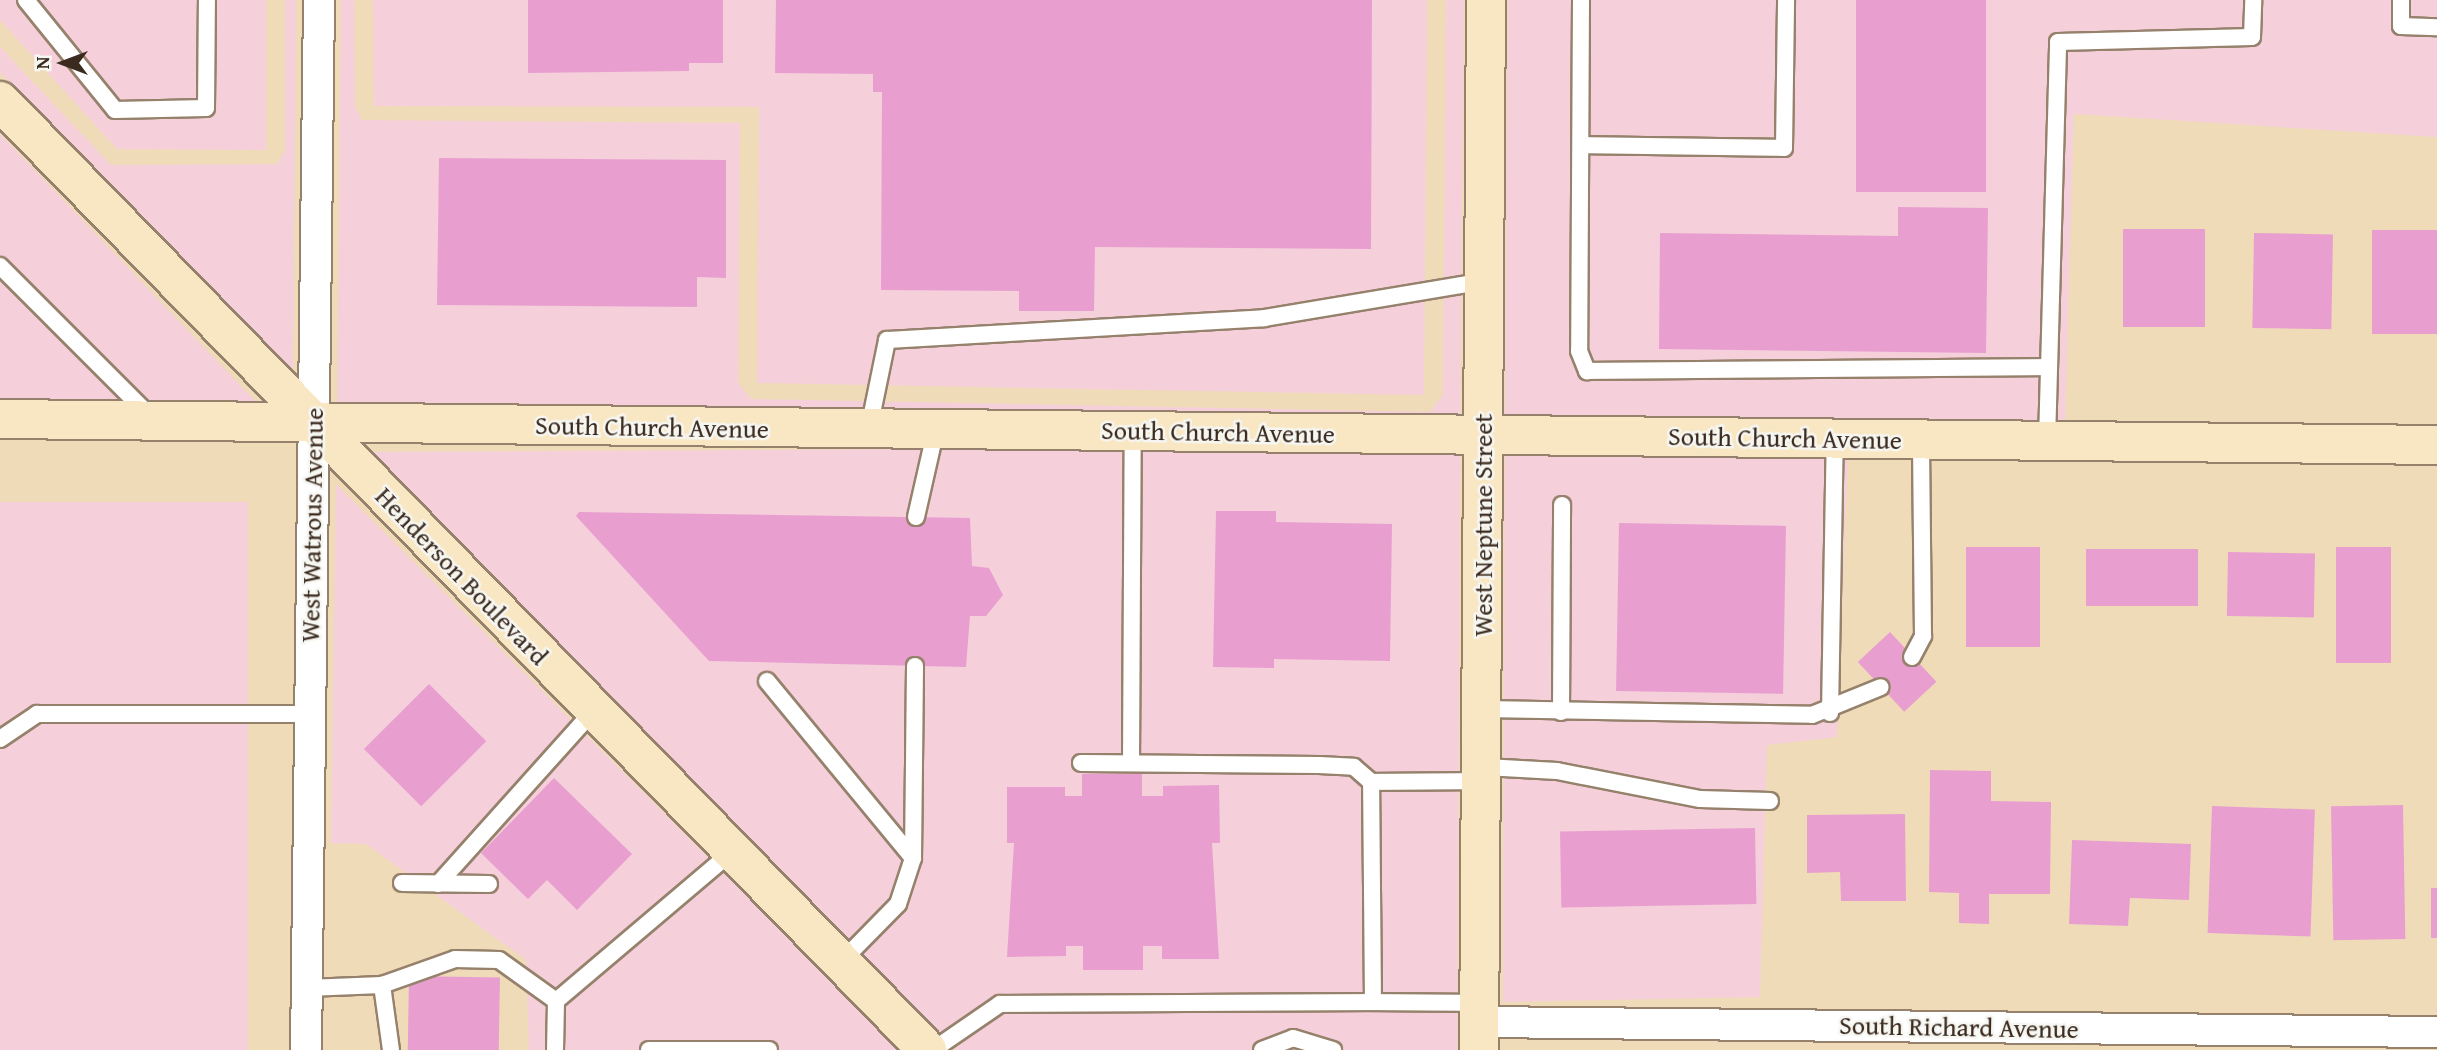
<!DOCTYPE html>
<html>
<head>
<meta charset="utf-8">
<style>
  body { margin:0 }
  #map { position:relative; width:2437px; height:1050px; overflow:hidden; background:#f0dbb9; font-family:"Gentium Book Plus",serif }
  div>[style] { position:absolute }
  .built>* { inset:0; background:#f5cfda; transform-origin:0 0 }
  .building>* { inset:0; background:#e89fd0; transform-origin:0 0 }
  .roads { filter:drop-shadow(2px 0 #96826c) drop-shadow(-2px 0 #96826c) drop-shadow(0 2px #96826c) drop-shadow(0 -2px #96826c) }
  .lane>* { height:16px; margin:-8px; padding:0 8px; transform-origin:8px; border-radius:8px; background:#fff }
  .street>* { height:30px; margin:-15px; padding:0 15px; transform-origin:15px; border-radius:15px; background:#fff }
  .secondary>* { height:38px; margin:-19px; padding:0 19px; transform-origin:19px; border-radius:19px; background:#f9e7c3 }
  span { translate:-50% -50%; white-space:nowrap; text-align:center; line-height:1.15; -webkit-text-stroke:5px #f6f6f2; paint-order:stroke }
  .street-label { font-size:26px; color:#3b2a1e }
  .north { position:absolute; left:28px; top:28px; width:70px; height:70px; -webkit-text-stroke:5px #f6f6f2; paint-order:stroke; rotate:270deg; font-size:19px; font-weight:700; line-height:28px; text-align:center; color:#3b2a1e }
  .north::after { content:''; display:block; margin:auto; width:24px; height:32px; background:#3b2a1e; clip-path:polygon(50% 0,100% 100%,50% 72%,0 100%) }
</style>
</head>
<body>
<div id="map">
  <div class="built">
    <div style="clip-path:polygon(0 0,266px 0,266px 150px,117px 149px,0 20px)"></div>
    <div style="clip-path:polygon(285px 0,296px 0,293px 379px,0 72px,0 47px,111px 165px,277px 164px,285px 150px)"></div>
    <div style="clip-path:polygon(341px 0,354px 0,355px 106px,362px 120px,740px 123px,738px 383px,751px 399px,1430px 412px,1443px 395px,1446px 0,1464px 0,1460px 415px,936px 409px,337px 413px)"></div>
    <div style="clip-path:polygon(373px 0,1427px 0,1424px 395px,757px 383px,759px 107px,374px 106px)"></div>
    <div style="clip-path:polygon(1508px 0,2437px 0,2437px 137px,2074px 114px,2065px 421px,1505px 415px)"></div>
    <div style="clip-path:polygon(0 134px,266px 412px,0 405px)"></div>
    <div style="clip-path:polygon(936px 449px,1460px 455px,1457px 1050px,956px 1050px,364px 452px)"></div>
    <div style="clip-path:polygon(1505px 455px,1848px 459px,1837px 737px,1767px 745px,1760px 997px,1503px 1002px)"></div>
    <div style="clip-path:polygon(336px 484px,824px 974px,897px 1050px,529px 1050px,526px 960px,366px 844px,331px 843px)"></div>
    <div style="left:0;top:502px;width:248px;height:548px"></div>
  </div>
  <div class="building">
    <div style="clip-path:polygon(528px 0,723px 0,723px 63px,689px 63px,689px 71px,528px 73px)"></div>
    <div style="clip-path:polygon(776px 0,1372px 0,1371px 249px,1095px 247px,1094px 311px,1019px 311px,1019px 291px,881px 290px,882px 92px,873px 92px,873px 74px,775px 73px)"></div>
    <div style="left:1856px;top:0;width:130px;height:192px"></div>
    <div style="clip-path:polygon(439px 158px,726px 160px,726px 278px,697px 277px,697px 307px,437px 305px)"></div>
    <div style="clip-path:polygon(1898px 207px,1988px 208px,1986px 353px,1659px 349px,1660px 233px,1898px 236px)"></div>
    <div style="left:2123px;top:229px;width:82px;height:98px"></div>
    <div style="left:2372px;top:230px;width:65px;height:104px"></div>
    <div style="left:2254px;top:233px;width:79px;height:95px;rotate:1deg"></div>
    <div style="clip-path:polygon(1216px 511px,1276px 511px,1276px 522px,1392px 524px,1390px 661px,1274px 659px,1274px 668px,1213px 667px)"></div>
    <div style="clip-path:polygon(579px 512px,970px 518px,972px 566px,989px 568px,1003px 595px,986px 616px,970px 616px,966px 667px,709px 661px,576px 516px)"></div>
    <div style="left:1619px;top:523px;width:167px;height:168px;rotate:1deg"></div>
    <div style="left:1966px;top:547px;width:74px;height:100px"></div>
    <div style="left:2336px;top:547px;width:55px;height:116px"></div>
    <div style="left:2086px;top:549px;width:112px;height:57px"></div>
    <div style="left:2228px;top:552px;width:87px;height:64px;rotate:1deg"></div>
    <div style="left:1890px;top:632px;width:68px;height:44px;rotate:47deg"></div>
    <div style="left:429px;top:684px;width:81px;height:92px;rotate:45deg"></div>
    <div style="clip-path:polygon(1930px 770px,1991px 771px,1991px 801px,2051px 802px,2050px 894px,1989px 894px,1989px 924px,1959px 923px,1959px 893px,1929px 892px)"></div>
    <div style="clip-path:polygon(1082px 774px,1142px 774px,1142px 796px,1163px 796px,1163px 786px,1219px 785px,1220px 843px,1212px 843px,1219px 959px,1162px 959px,1162px 946px,1143px 946px,1143px 970px,1083px 970px,1083px 946px,1066px 946px,1066px 956px,1007px 957px,1014px 843px,1007px 843px,1007px 787px,1065px 787px,1065px 796px,1082px 796px)"></div>
    <div style="clip-path:polygon(554px 778px,632px 854px,577px 910px,547px 880px,528px 899px,481px 853px)"></div>
    <div style="left:2403px;top:805px;width:134px;height:72px;rotate:89deg"></div>
    <div style="left:2212px;top:806px;width:103px;height:127px;rotate:2deg"></div>
    <div style="clip-path:polygon(1905px 814px,1906px 901px,1841px 901px,1840px 872px,1807px 873px,1807px 815px)"></div>
    <div style="left:1755px;top:828px;width:76px;height:195px;rotate:89deg"></div>
    <div style="clip-path:polygon(2072px 840px,2191px 844px,2189px 900px,2130px 898px,2128px 926px,2069px 924px)"></div>
    <div style="left:2431px;top:888px;width:6px;height:50px"></div>
    <div style="left:409px;top:976px;width:91px;height:74px;rotate:1deg"></div>
  </div>
  <div class="roads">
    <div class="lane">
      <div style="left:26px;top:0;width:141px;rotate:51deg"></div>
      <div style="left:115px;top:110px;width:91px;rotate:-1.3deg"></div>
      <div style="left:206px;top:108px;width:108px;rotate:-89.5deg"></div>
      <div style="left:1581px;top:0;width:351px;rotate:90.3deg"></div>
      <div style="left:1579px;top:351px;width:22px;rotate:68deg"></div>
      <div style="left:1587px;top:371px;width:462px;rotate:-0.5deg"></div>
      <div style="left:2401px;top:0;width:26px;rotate:90deg"></div>
      <div style="left:2401px;top:26px;width:36px;rotate:2deg"></div>
      <div style="left:1581px;top:145px;width:203px;rotate:0.8deg"></div>
      <div style="left:1784px;top:148px;width:148px;rotate:-89.2deg"></div>
      <div style="left:0;top:266px;width:212px;rotate:45deg"></div>
      <div style="left:869px;top:428px;width:90px;rotate:-78.4deg"></div>
      <div style="left:887px;top:340px;width:378px;rotate:-3.3deg"></div>
      <div style="left:1264px;top:318px;width:223px;rotate:-9.5deg"></div>
      <div style="left:2047px;top:441px;width:399px;rotate:-88.4deg"></div>
      <div style="left:2058px;top:42px;width:194px;rotate:-1.5deg"></div>
      <div style="left:2252px;top:37px;width:37px;rotate:-88deg"></div>
      <div style="left:916px;top:517px;width:90px;rotate:-77.2deg"></div>
      <div style="left:1912px;top:657px;width:24px;rotate:-62deg"></div>
      <div style="left:1923px;top:636px;width:196px;rotate:-90.6deg"></div>
      <div style="left:767px;top:681px;width:229px;rotate:50.5deg"></div>
      <div style="left:1484px;top:709px;width:328px;rotate:1deg"></div>
      <div style="left:1812px;top:715px;width:74px;rotate:-22.1deg"></div>
      <div style="left:1561px;top:712px;width:207px;rotate:-89.7deg"></div>
      <div style="left:1830px;top:713px;width:274px;rotate:-89deg"></div>
      <div style="left:0;top:739px;width:45px;rotate:-34deg"></div>
      <div style="left:37px;top:714px;width:273px"></div>
      <div style="left:1081px;top:763px;width:238px;rotate:0.5deg"></div>
      <div style="left:1319px;top:765px;width:35px;rotate:3deg"></div>
      <div style="left:1354px;top:767px;width:23px;rotate:41deg"></div>
      <div style="left:1131px;top:763px;width:332px;rotate:-89.7deg"></div>
      <div style="left:1485px;top:767px;width:72px;rotate:3.2deg"></div>
      <div style="left:1557px;top:771px;width:146px;rotate:11.1deg"></div>
      <div style="left:1700px;top:799px;width:70px;rotate:1.6deg"></div>
      <div style="left:402px;top:883px;width:87px;rotate:0.7deg"></div>
      <div style="left:438px;top:884px;width:232px;rotate:-48.1deg"></div>
      <div style="left:842px;top:961px;width:80px;rotate:-45.5deg"></div>
      <div style="left:898px;top:904px;width:48px;rotate:-71.9deg"></div>
      <div style="left:913px;top:858px;width:192px;rotate:-89.4deg"></div>
      <div style="left:307px;top:988px;width:75px;rotate:-2.3deg"></div>
      <div style="left:1481px;top:1003px;width:108px;rotate:-179.5deg"></div>
      <div style="left:1373px;top:1002px;width:220px;rotate:-90.5deg"></div>
      <div style="left:1371px;top:782px;width:111px;rotate:-0.5deg"></div>
      <div style="left:391px;top:1050px;width:66px;rotate:-97.9deg"></div>
      <div style="left:382px;top:985px;width:77px;rotate:-19.6deg"></div>
      <div style="left:455px;top:959px;width:44px;rotate:1.3deg"></div>
      <div style="left:499px;top:960px;width:70px;rotate:35.7deg"></div>
      <div style="left:556px;top:1001px;width:231px;rotate:-40.3deg"></div>
      <div style="left:555px;top:1050px;width:49px;rotate:-88.8deg"></div>
      <div style="left:649px;top:1050px;width:120px"></div>
      <div style="left:933px;top:1050px;width:81px;rotate:-34.5deg"></div>
      <div style="left:1000px;top:1004px;width:373px;rotate:-0.3deg"></div>
      <div style="left:1262px;top:1050px;width:33px;rotate:-21deg"></div>
      <div style="left:1293px;top:1038px;width:42px;rotate:16.7deg"></div>
    </div>
    <div class="street">
      <div style="left:1480px;top:1022px;width:957px;rotate:0.6deg"></div>
      <div style="left:306px;top:1050px;width:1050px;rotate:-89.29deg"></div>
    </div>
    <div class="secondary">
      <div style="left:0;top:101px;width:1327px;rotate:45.67deg"></div>
      <div style="left:0;top:419px;width:2437px;rotate:0.61deg"></div>
      <div style="left:1479px;top:1050px;width:1050px;rotate:-89.62deg"></div>
    </div>
  </div>
  <div class="street-label">
    <span style="left:652px;top:427px;rotate:1deg">South Church Avenue</span>
    <span style="left:1218px;top:432px;rotate:1deg">South Church Avenue</span>
    <span style="left:1785px;top:438px;rotate:1deg">South Church Avenue</span>
    <span style="left:312px;top:525px;rotate:-89deg">West Watrous Avenue</span>
    <span style="left:1483px;top:525px;rotate:-90deg">West Neptune Street</span>
    <span style="left:462px;top:576px;rotate:46deg">Henderson Boulevard</span>
    <span style="left:1959px;top:1027px;rotate:1deg">South Richard Avenue</span>
  </div>
  <div class="north">N</div>
</div>
</body>
</html>
